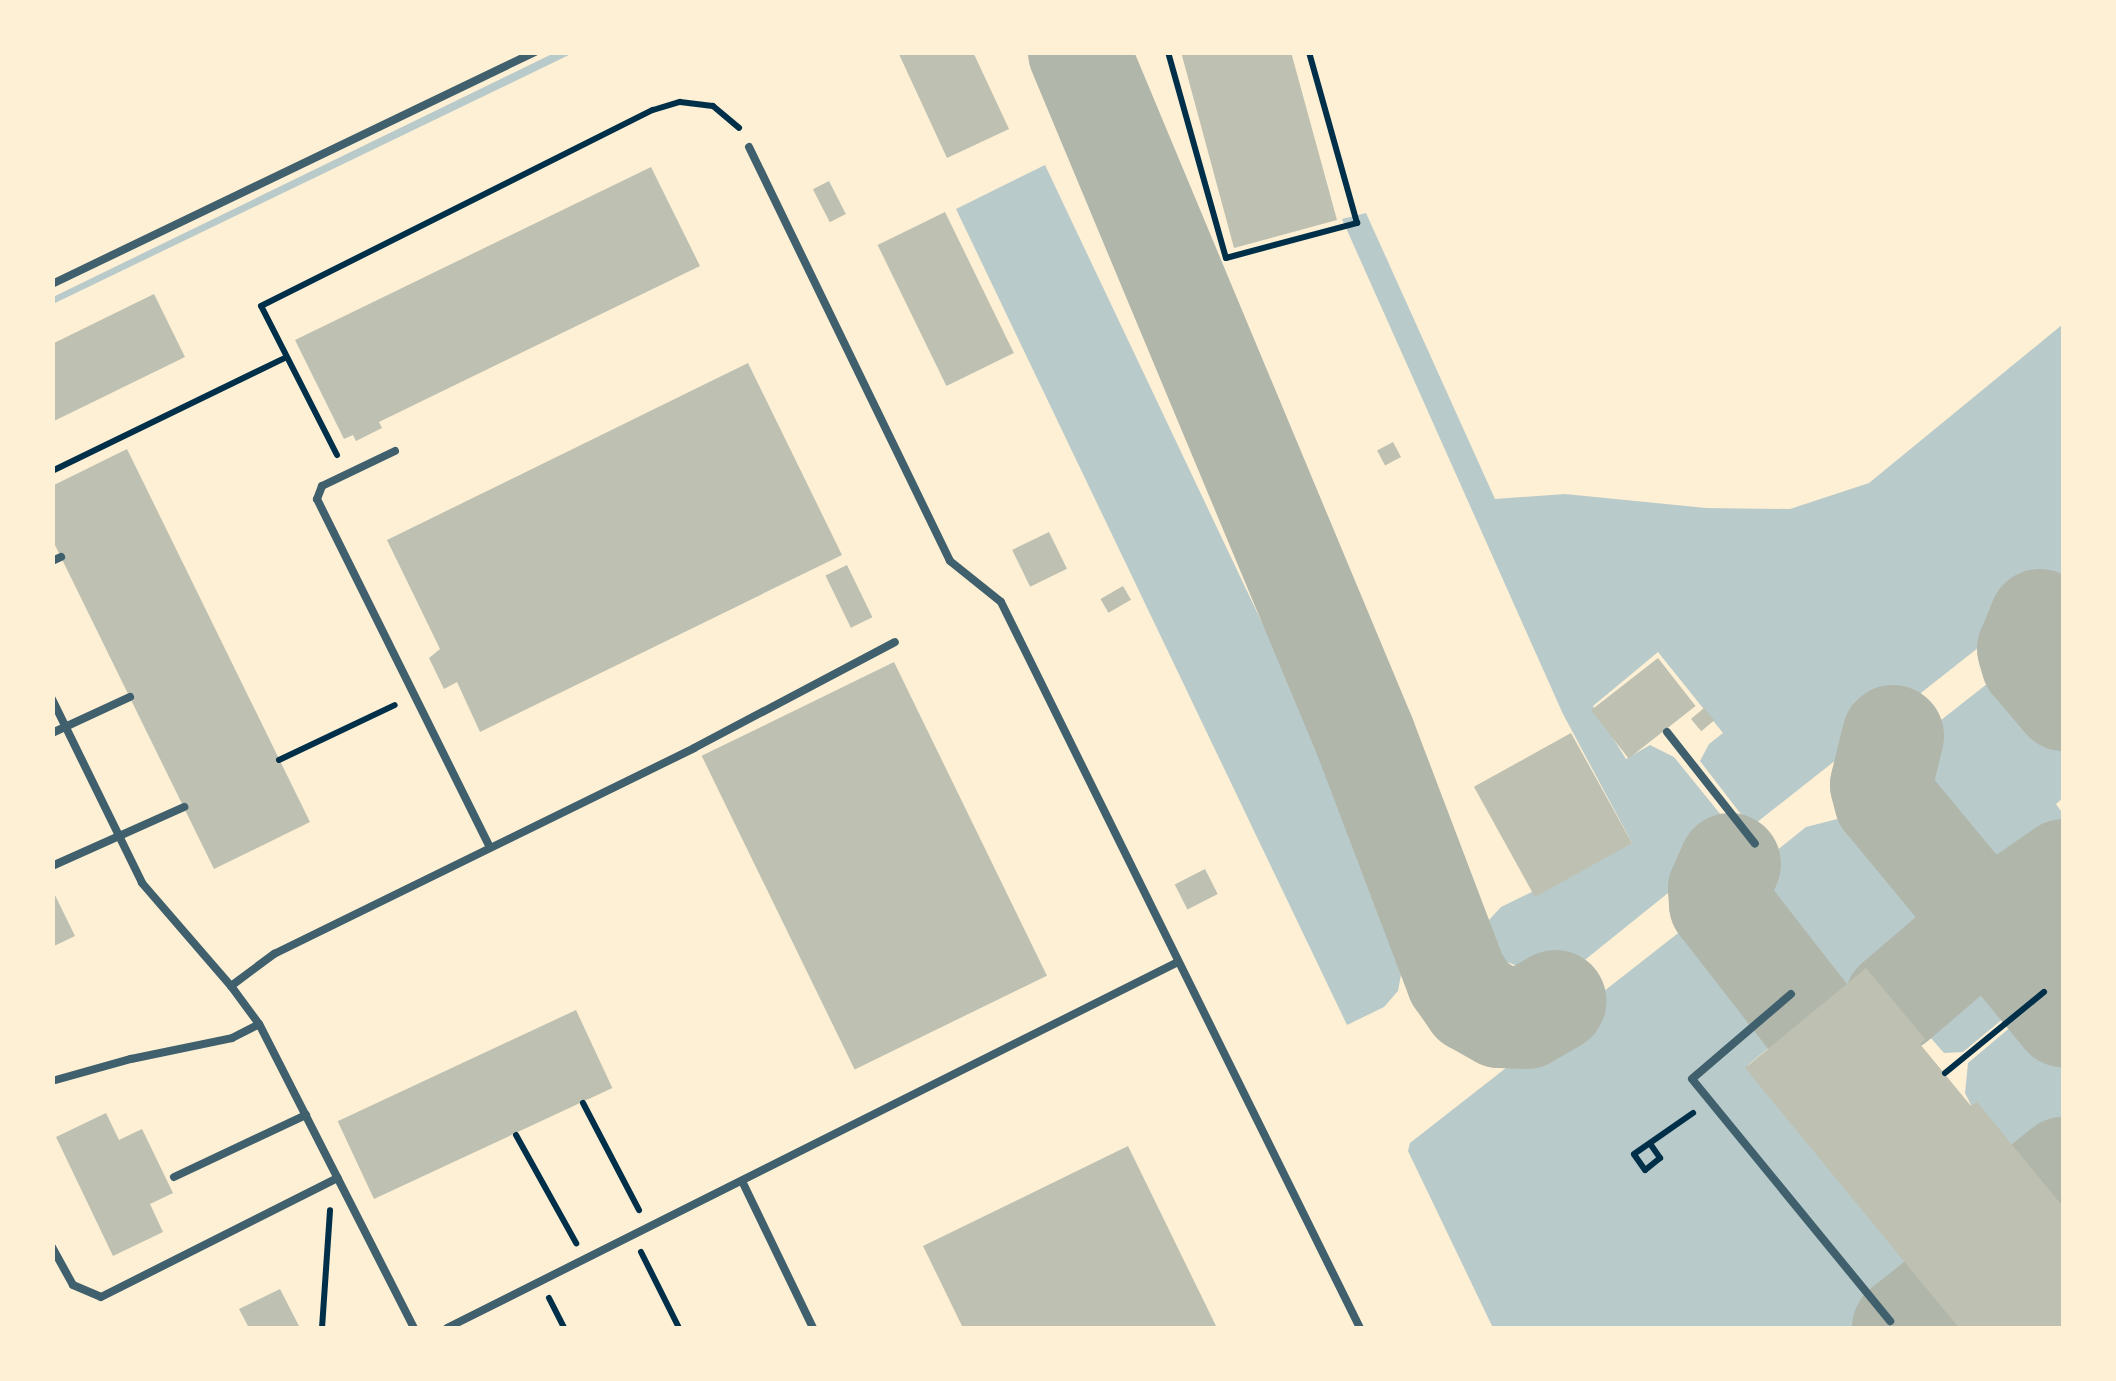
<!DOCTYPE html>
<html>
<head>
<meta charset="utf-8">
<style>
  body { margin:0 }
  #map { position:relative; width:2116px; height:1381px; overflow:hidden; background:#fdf0d5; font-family:Figtree,sans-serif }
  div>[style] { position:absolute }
  .green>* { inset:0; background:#b9caca }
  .taxiway>* { height:102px; margin:-51px; padding:0 51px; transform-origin:51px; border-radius:51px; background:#b1b6ab }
  .building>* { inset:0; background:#bec0b2; transform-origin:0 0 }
  .path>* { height:6px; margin:-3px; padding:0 3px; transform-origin:3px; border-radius:3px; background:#003049 }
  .service>* { height:8px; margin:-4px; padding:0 4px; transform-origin:4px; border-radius:4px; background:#3f606c }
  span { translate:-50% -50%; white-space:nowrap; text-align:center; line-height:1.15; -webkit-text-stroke:10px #fdf0d5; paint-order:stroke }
  .frame { position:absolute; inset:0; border:55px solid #fdf0d5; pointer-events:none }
</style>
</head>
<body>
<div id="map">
  <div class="green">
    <div style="clip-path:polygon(554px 53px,573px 53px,53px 304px,53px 297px)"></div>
    <div style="clip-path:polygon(1045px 165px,1402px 918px,1404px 958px,1398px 991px,1384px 1007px,1347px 1025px,956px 209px)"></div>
    <div style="clip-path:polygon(1366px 213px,1495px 499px,1565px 494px,1706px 508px,1790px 509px,1869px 483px,2063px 324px,2063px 581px,1756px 823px,1747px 822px,1700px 761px,1709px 744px,1723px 733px,1658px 652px,1593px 706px,1626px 759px,1650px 745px,1674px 757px,1734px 831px,1734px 840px,1581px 963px,1537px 973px,1482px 953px,1476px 943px,1477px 933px,1501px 907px,1632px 843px,1563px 714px,1342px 219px)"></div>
    <div style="clip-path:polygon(2063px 623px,2063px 681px,2050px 664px,2047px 651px,2051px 633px)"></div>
    <div style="clip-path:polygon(2008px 675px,2028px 682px,2063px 724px,2063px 798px,2056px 804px,2063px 814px,2063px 852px,2011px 891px,1996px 895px,1974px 884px,1914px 809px,1907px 770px,1917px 739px,1997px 676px)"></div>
    <div style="clip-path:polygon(1849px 816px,1887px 831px,1953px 912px,1955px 928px,1948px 942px,1888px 990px,1868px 966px,1821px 1006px,1743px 912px,1737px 893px,1750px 872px,1806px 827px)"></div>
    <div style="clip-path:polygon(2063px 887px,2063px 974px,2058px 974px,2027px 947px,2022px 927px,2029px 914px)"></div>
    <div style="clip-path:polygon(1691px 923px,1704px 923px,1717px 931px,1795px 1026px,1748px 1065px,1857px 1196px,1971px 1105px,1965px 1093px,1968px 1063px,2026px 1014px,2038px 1012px,2063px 1044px,2063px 1145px,2033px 1170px,2055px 1197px,2063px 1191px,2063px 1328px,1493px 1328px,1408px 1151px,1410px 1143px)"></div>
    <div style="clip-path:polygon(1980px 958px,2000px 966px,2023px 1002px,1963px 1052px,1944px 1053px,1907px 1011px,1965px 964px)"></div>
  </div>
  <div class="taxiway">
    <div style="left:1079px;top:52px;width:742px;rotate:67.34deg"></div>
    <div style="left:1365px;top:737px;width:259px;rotate:69.2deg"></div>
    <div style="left:1457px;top:979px;width:28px;rotate:55deg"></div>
    <div style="left:1473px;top:1002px;width:31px;rotate:29deg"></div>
    <div style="left:1500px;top:1017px;width:26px;rotate:2deg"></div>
    <div style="left:1526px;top:1018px;width:34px;rotate:-30deg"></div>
    <div style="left:2040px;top:620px;width:31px;rotate:112deg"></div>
    <div style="left:2028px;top:649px;width:14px;rotate:73deg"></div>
    <div style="left:2032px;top:662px;width:50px;rotate:49.9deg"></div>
    <div style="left:1893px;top:736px;width:50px;rotate:103.8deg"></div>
    <div style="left:1881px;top:785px;width:16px;rotate:75deg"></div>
    <div style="left:1885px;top:800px;width:281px;rotate:50.4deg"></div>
    <div style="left:1730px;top:864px;width:27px;rotate:114deg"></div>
    <div style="left:1719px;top:889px;width:15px;rotate:86deg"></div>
    <div style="left:1720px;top:904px;width:143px;rotate:52.1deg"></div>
    <div style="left:1895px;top:1002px;width:101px;rotate:-40.6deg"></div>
    <div style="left:1972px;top:936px;width:23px;rotate:-88deg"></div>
    <div style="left:1973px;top:913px;width:23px;rotate:-119deg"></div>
    <div style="left:1962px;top:893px;width:35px;rotate:31deg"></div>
    <div style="left:1992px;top:911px;width:16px;rotate:-7deg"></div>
    <div style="left:2008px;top:909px;width:68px;rotate:-34.9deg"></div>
    <div style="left:2044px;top:1184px;width:26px;rotate:-39deg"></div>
    <div style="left:1903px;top:1328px;width:43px;rotate:-38.5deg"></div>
  </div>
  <div class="building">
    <div style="clip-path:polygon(898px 52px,973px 52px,1009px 129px,947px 158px)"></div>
    <div style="clip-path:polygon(1181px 52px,1291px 52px,1337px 220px,1234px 248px)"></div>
    <div style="clip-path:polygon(651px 167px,700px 266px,379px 422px,382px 428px,356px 441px,353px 435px,344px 439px,295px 340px)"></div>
    <div style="left:829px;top:181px;width:37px;height:18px;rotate:63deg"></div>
    <div style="left:945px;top:212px;width:157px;height:75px;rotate:64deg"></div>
    <div style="clip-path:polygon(154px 294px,185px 357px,52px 422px,52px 344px)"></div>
    <div style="clip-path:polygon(748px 363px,842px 555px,480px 732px,457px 682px,444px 689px,429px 658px,440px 649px,387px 540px)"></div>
    <div style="left:1393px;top:442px;width:17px;height:18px;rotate:62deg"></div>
    <div style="clip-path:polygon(127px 449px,310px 822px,214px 869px,52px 539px,52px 486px)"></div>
    <div style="left:1049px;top:532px;width:41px;height:41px;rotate:64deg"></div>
    <div style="left:847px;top:565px;width:58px;height:24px;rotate:64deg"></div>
    <div style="left:1123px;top:586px;width:16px;height:26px;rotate:60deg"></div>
    <div style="left:1658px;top:658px;width:61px;height:85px;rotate:52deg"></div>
    <div style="left:894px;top:662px;width:349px;height:214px;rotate:64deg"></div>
    <div style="left:1704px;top:708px;width:16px;height:17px;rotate:50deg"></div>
    <div style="left:1571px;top:733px;width:126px;height:111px;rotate:61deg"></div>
    <div style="left:1205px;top:869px;width:28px;height:34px;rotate:63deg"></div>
    <div style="clip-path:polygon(52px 889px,75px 936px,52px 947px)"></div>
    <div style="clip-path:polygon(1866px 968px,1925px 1039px,1920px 1044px,1971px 1106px,1977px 1102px,2064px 1208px,2064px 1328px,1959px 1328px,1745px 1068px)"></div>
    <div style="left:576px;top:1010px;width:86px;height:263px;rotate:65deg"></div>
    <div style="clip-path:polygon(106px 1113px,119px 1140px,142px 1129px,173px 1193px,150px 1204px,163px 1232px,113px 1256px,56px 1137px)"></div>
    <div style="clip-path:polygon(1128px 1146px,1217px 1328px,963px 1328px,923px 1246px)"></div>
    <div style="clip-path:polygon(280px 1289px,300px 1328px,249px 1328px,239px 1309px)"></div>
  </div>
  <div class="path">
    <div style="left:1168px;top:52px;width:214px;rotate:74.3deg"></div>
    <div style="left:1226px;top:258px;width:136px;rotate:-15deg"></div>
    <div style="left:1357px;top:223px;width:178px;rotate:-105.7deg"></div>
    <div style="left:337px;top:455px;width:167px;rotate:-117deg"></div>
    <div style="left:261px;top:306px;width:438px;rotate:-26.6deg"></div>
    <div style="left:653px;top:110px;width:28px;rotate:-17deg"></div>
    <div style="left:680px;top:102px;width:33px;rotate:7deg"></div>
    <div style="left:713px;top:106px;width:34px;rotate:40deg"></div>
    <div style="left:52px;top:471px;width:259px;rotate:-25.9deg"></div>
    <div style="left:279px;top:760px;width:128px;rotate:-25.4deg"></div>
    <div style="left:1945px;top:1073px;width:128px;rotate:-39.3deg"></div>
    <div style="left:583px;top:1103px;width:121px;rotate:62.4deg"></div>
    <div style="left:516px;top:1135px;width:124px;rotate:60.9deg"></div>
    <div style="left:1651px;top:1145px;width:16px;rotate:55deg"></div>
    <div style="left:1660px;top:1158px;width:19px;rotate:141deg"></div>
    <div style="left:1645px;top:1170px;width:19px;rotate:-125deg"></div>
    <div style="left:1634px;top:1154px;width:72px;rotate:-34.8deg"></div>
    <div style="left:641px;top:1252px;width:85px;rotate:63.4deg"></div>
    <div style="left:549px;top:1298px;width:34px;rotate:63deg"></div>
    <div style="left:322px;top:1328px;width:118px;rotate:-86.1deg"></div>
  </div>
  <div class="service">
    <div style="left:749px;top:147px;width:460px;rotate:64.1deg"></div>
    <div style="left:950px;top:561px;width:65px;rotate:38.8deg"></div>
    <div style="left:1001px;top:602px;width:810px;rotate:63.69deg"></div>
    <div style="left:52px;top:284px;width:536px;rotate:-25.66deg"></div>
    <div style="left:395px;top:451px;width:81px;rotate:154.4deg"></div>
    <div style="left:322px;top:486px;width:14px;rotate:111deg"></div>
    <div style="left:317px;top:499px;width:387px;rotate:63.6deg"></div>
    <div style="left:52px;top:561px;width:10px;rotate:-24deg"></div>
    <div style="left:52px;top:699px;width:205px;rotate:63.9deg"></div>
    <div style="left:142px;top:883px;width:136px;rotate:49.2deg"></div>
    <div style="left:1667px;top:732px;width:142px;rotate:51.8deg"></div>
    <div style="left:52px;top:733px;width:86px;rotate:-24.8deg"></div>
    <div style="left:52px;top:866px;width:145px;rotate:-24.1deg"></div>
    <div style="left:1791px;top:994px;width:130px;rotate:139.4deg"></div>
    <div style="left:1692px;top:1079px;width:313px;rotate:50.7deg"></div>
    <div style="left:52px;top:1081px;width:82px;rotate:-15.6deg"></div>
    <div style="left:131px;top:1059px;width:103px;rotate:-11.7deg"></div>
    <div style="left:232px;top:1038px;width:30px;rotate:-27deg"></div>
    <div style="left:174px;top:1177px;width:146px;rotate:-25.2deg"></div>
    <div style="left:742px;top:1181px;width:163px;rotate:64.2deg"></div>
    <div style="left:52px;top:1247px;width:43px;rotate:61.1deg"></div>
    <div style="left:73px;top:1285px;width:30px;rotate:23deg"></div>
    <div style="left:101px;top:1297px;width:265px;rotate:-26.7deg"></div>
    <div style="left:414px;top:1328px;width:341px;rotate:-117deg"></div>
    <div style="left:259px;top:1024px;width:47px;rotate:-126.4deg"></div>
    <div style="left:231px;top:986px;width:54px;rotate:-36.7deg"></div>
    <div style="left:274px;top:954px;width:468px;rotate:-26.1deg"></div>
    <div style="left:694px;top:748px;width:227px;rotate:-27.8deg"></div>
    <div style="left:447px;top:1328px;width:815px;rotate:-26.6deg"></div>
  </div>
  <div class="frame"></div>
</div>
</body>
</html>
